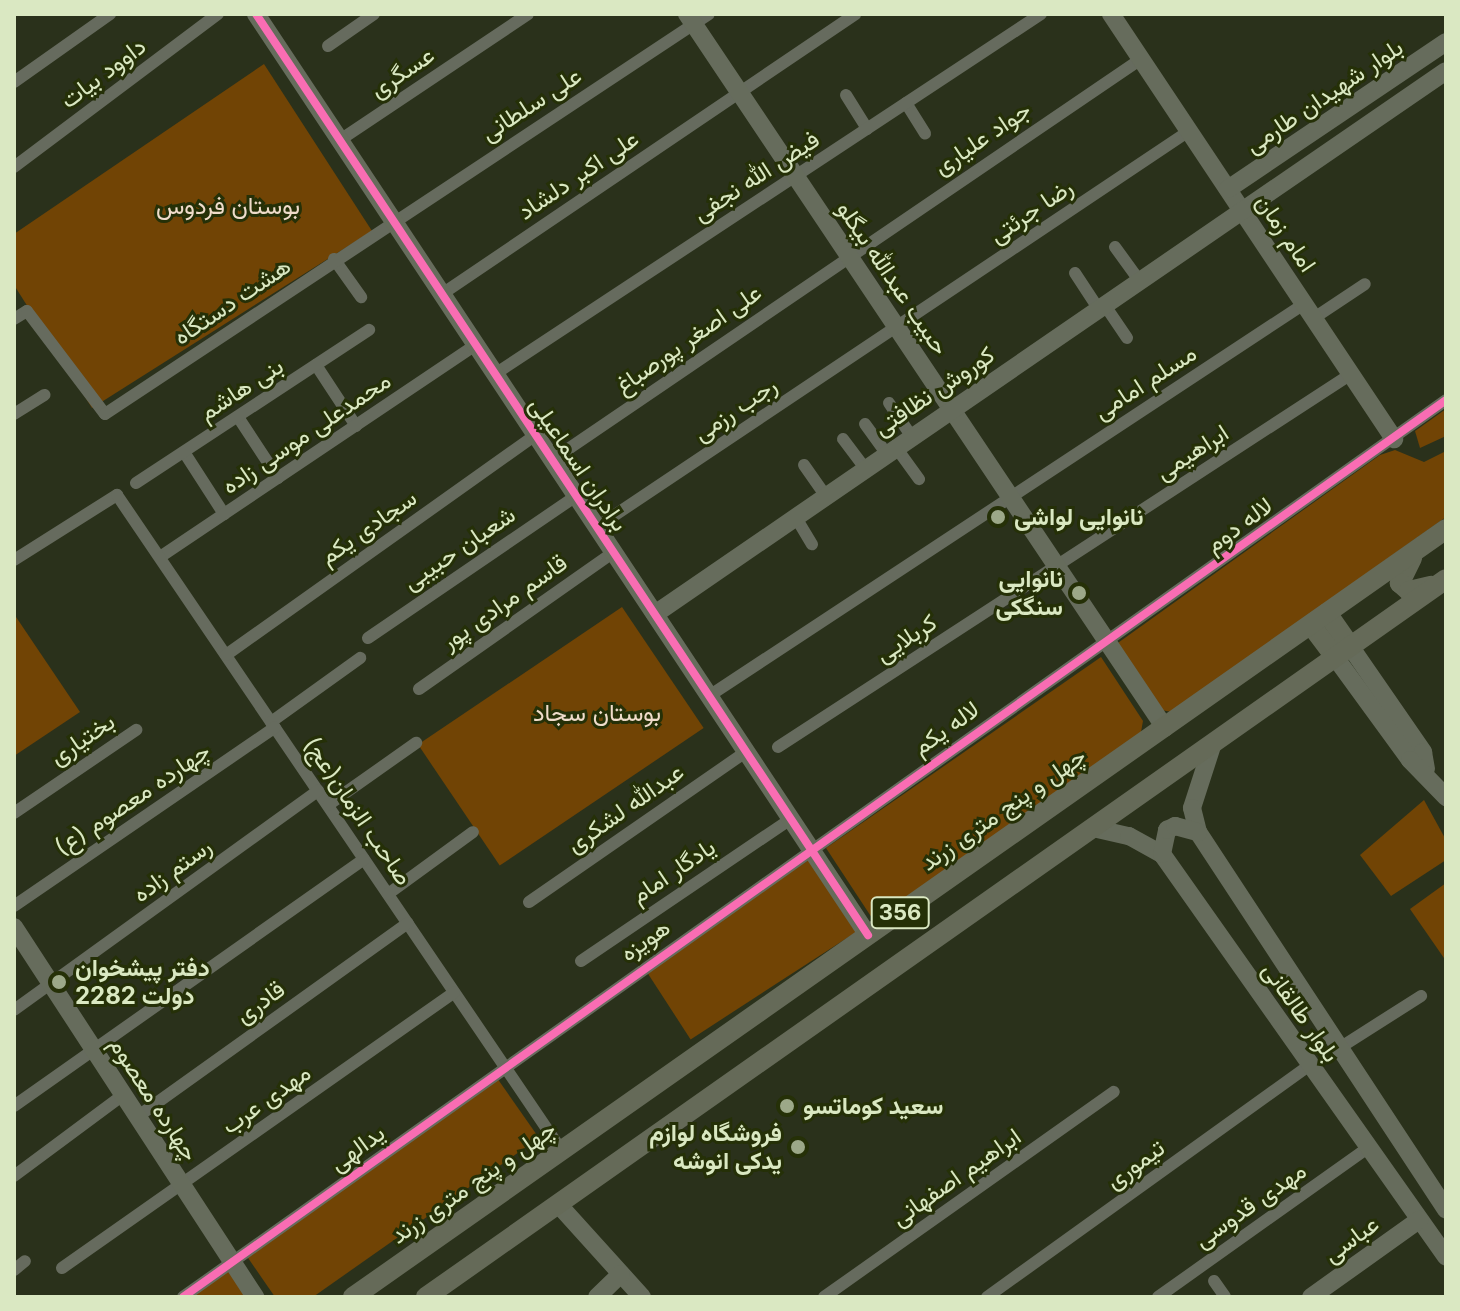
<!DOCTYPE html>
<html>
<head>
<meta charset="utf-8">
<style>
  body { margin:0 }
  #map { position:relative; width:1460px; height:1311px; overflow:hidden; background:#2a311b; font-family:Inter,Vazirmatn,sans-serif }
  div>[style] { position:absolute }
  .green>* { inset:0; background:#714405; transform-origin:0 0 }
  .street>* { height:12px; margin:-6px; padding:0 6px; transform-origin:6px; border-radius:6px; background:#666b5e }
  .secondary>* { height:18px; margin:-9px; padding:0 9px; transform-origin:9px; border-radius:9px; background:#666c5c }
  .primary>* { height:20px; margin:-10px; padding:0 10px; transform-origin:10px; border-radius:10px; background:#656a58 }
  .cycleway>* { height:8px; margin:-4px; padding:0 4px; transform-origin:4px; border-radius:4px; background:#f96db3 }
  .dots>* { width:22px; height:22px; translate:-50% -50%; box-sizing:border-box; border:4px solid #253007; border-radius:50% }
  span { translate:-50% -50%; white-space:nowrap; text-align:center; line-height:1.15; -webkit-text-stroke:6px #253007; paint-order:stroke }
  .shield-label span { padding:2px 6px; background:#253007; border:2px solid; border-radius:6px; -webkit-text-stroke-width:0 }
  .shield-label { font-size:22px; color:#dae8c2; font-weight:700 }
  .street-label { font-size:24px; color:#dae8c2 }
  .park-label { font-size:24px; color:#f0dcca }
  .poi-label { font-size:24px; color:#dae8c2; font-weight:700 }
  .left { translate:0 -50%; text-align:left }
  .right { translate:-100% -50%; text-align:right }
  .frame { position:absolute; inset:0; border:16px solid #dae8c2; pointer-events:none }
</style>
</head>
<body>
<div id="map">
  <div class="green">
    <div style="clip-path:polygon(264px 64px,372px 231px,92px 408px,14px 285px,14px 234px)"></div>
    <div style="clip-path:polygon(1446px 409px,1446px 436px,1420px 448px,1415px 431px)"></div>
    <div style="clip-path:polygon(1395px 450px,1424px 462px,1446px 451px,1446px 517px,1172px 712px,1161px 710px,1115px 645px,1380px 455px)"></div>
    <div style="left:622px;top:607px;width:146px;height:246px;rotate:56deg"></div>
    <div style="clip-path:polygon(14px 614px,80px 712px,14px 756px)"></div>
    <div style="clip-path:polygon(1101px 657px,1143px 721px,1141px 732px,874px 921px,826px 848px)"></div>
    <div style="clip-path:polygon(1424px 800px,1446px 840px,1446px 860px,1391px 896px,1360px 855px)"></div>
    <div style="left:809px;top:860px;width:86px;height:197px;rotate:57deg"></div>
    <div style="clip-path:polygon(1446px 883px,1446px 961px,1410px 909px)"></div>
    <div style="clip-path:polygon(497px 1078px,539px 1138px,313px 1297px,275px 1297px,246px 1255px)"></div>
    <div style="clip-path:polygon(229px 1271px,251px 1297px,189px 1297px)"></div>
  </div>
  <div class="street">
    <div style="left:328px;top:46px;width:56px;rotate:-34.8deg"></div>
    <div style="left:14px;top:82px;width:118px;rotate:-35.3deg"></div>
    <div style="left:846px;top:95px;width:40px;rotate:58deg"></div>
    <div style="left:906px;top:103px;width:36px;rotate:58deg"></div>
    <div style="left:340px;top:140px;width:226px;rotate:-33.8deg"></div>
    <div style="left:14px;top:167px;width:255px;rotate:-36.9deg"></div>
    <div style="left:1115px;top:247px;width:41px;rotate:54deg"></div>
    <div style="left:334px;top:259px;width:47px;rotate:54.6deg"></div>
    <div style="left:1075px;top:273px;width:42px;rotate:56.7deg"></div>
    <div style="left:442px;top:294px;width:499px;rotate:-34.1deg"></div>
    <div style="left:1104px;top:304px;width:41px;rotate:55.9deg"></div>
    <div style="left:1314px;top:318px;width:61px;rotate:-33.7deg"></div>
    <div style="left:14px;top:319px;width:15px;rotate:-32deg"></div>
    <div style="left:27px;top:311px;width:129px;rotate:52.9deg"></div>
    <div style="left:105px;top:414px;width:724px;rotate:-33.51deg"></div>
    <div style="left:316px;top:365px;width:73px;rotate:56.7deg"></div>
    <div style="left:495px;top:374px;width:654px;rotate:-33.4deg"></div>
    <div style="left:889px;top:403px;width:40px;rotate:56deg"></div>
    <div style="left:14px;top:414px;width:36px;rotate:-32deg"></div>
    <div style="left:238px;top:417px;width:73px;rotate:56.7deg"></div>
    <div style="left:865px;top:424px;width:36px;rotate:54deg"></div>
    <div style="left:843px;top:439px;width:36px;rotate:53deg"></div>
    <div style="left:895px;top:446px;width:41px;rotate:54deg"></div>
    <div style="left:184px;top:452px;width:74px;rotate:57.2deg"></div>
    <div style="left:552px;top:460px;width:713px;rotate:-34.25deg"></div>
    <div style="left:804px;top:465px;width:37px;rotate:55deg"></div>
    <div style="left:136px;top:483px;width:279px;rotate:-33.3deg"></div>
    <div style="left:795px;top:516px;width:33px;rotate:59deg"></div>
    <div style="left:597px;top:527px;width:712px;rotate:-33.78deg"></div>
    <div style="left:160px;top:557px;width:381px;rotate:-33.9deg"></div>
    <div style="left:14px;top:560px;width:122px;rotate:-32.3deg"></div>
    <div style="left:117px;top:495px;width:793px;rotate:55.85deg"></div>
    <div style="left:368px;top:638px;width:252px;rotate:-34.3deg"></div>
    <div style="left:226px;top:655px;width:380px;rotate:-35.4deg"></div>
    <div style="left:419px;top:689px;width:238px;rotate:-35.1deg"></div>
    <div style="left:709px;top:696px;width:713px;rotate:-33.38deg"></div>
    <div style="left:271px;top:722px;width:110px;rotate:-35.7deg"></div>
    <div style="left:778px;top:747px;width:684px;rotate:-33.06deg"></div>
    <div style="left:328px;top:805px;width:108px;rotate:-35.2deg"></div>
    <div style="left:14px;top:813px;width:148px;rotate:-34.2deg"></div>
    <div style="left:388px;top:894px;width:105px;rotate:-36.1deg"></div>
    <div style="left:529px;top:902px;width:264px;rotate:-34.7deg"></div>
    <div style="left:14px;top:906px;width:316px;rotate:-34.4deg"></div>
    <div style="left:581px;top:961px;width:254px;rotate:-34.1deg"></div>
    <div style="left:14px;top:1010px;width:375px;rotate:-35.8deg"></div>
    <div style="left:1341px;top:1047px;width:95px;rotate:-32.5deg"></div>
    <div style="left:14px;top:1106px;width:428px;rotate:-35.2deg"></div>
    <div style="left:137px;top:1117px;width:333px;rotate:-35.6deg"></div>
    <div style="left:14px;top:1176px;width:136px;rotate:-36.6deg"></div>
    <div style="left:62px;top:1268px;width:479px;rotate:-35.1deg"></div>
    <div style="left:14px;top:1270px;width:14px;rotate:-39deg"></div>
    <div style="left:1214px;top:1281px;width:19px;rotate:55deg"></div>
    <div style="left:183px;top:1297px;width:1549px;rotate:-35.38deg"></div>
    <div style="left:824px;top:1297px;width:355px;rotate:-35.3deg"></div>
    <div style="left:987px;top:1297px;width:396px;rotate:-35.7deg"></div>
    <div style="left:1158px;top:1297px;width:257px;rotate:-35.4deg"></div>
  </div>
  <div class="secondary">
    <div style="left:256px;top:14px;width:1106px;rotate:56.4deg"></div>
    <div style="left:687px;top:14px;width:859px;rotate:56.2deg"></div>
    <div style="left:1111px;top:14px;width:511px;rotate:56.34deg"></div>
    <div style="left:1228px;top:189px;width:263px;rotate:-34deg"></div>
    <div style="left:655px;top:614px;width:959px;rotate:-34.47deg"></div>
    <div style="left:1350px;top:646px;width:129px;rotate:55.4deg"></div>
    <div style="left:1423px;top:752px;width:17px;rotate:80deg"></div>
    <div style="left:1335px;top:657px;width:127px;rotate:53.9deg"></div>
    <div style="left:1410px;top:760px;width:52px;rotate:45.8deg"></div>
    <div style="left:1212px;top:746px;width:65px;rotate:107.9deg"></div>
    <div style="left:1192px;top:808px;width:25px;rotate:76deg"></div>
    <div style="left:1198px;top:832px;width:452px;rotate:56.7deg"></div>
    <div style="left:1093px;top:828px;width:37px;rotate:13deg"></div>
    <div style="left:1129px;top:836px;width:38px;rotate:29deg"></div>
    <div style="left:1162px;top:854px;width:493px;rotate:54.8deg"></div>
    <div style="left:1162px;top:854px;width:25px;rotate:-78deg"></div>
    <div style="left:1167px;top:830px;width:9px;rotate:-27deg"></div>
    <div style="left:1175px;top:826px;width:24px;rotate:15deg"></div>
    <div style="left:14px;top:927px;width:442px;rotate:56.9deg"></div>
    <div style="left:558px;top:1204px;width:125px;rotate:47.9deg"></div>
    <div style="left:597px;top:1297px;width:33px;rotate:-44deg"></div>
    <div style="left:1311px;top:1297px;width:133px;rotate:-35.5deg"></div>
  </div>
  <div class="primary">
    <div style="left:1412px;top:558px;width:28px;rotate:116deg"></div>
    <div style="left:1400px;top:583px;width:12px;rotate:42deg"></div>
    <div style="left:1409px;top:591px;width:23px;rotate:-13deg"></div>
    <div style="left:1327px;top:613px;width:40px;rotate:55.1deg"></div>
    <div style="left:1311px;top:625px;width:40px;rotate:53deg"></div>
    <div style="left:353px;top:1297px;width:1336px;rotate:-35.09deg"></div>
    <div style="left:426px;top:1297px;width:1247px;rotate:-35.14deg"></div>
  </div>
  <div class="cycleway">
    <div style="left:256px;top:14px;width:1106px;rotate:56.4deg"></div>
    <div style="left:183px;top:1297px;width:1549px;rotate:-35.38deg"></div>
  </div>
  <div class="dots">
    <div style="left:998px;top:517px;background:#9ca888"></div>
    <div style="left:1079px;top:593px;background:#9ca888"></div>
    <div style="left:59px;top:982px;background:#9ca888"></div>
    <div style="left:787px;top:1106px;background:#9ca888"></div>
    <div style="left:798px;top:1147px;background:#9ca888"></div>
  </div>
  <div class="shield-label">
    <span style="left:900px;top:913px">356</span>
  </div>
  <div class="street-label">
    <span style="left:402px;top:72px;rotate:-34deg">عسگری</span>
    <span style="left:103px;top:73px;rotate:-37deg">داوود بیات</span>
    <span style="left:1324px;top:96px;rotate:-34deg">بلوار شهیدان طارمی</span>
    <span style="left:531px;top:104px;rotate:-33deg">علی سلطانی</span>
    <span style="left:982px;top:138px;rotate:-34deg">جواد علیاری</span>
    <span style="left:578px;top:175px;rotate:-34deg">علی اکبر دلشاد</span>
    <span style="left:756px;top:176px;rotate:-33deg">فیض الله نجفی</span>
    <span style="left:1031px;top:211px;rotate:-34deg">رضا جرئتی</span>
    <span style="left:1286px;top:233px;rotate:56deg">امام زمان</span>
    <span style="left:893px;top:278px;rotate:56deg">حبیب عبدالله بیگلو</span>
    <span style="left:232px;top:301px;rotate:-34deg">هشت دستگاه</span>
    <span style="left:688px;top:339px;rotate:-35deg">علی اصغر پورصباغ</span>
    <span style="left:1145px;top:382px;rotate:-33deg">مسلم امامی</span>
    <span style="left:241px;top:389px;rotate:-33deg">بنی هاشم</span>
    <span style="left:934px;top:391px;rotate:-34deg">کوروش نظافتی</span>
    <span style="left:735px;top:409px;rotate:-34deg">رجب رزمی</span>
    <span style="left:306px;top:433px;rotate:-34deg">محمدعلی موسی زاده</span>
    <span style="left:1192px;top:452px;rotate:-33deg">ابراهیمی</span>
    <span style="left:579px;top:464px;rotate:56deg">برادران اسماعیلی</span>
    <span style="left:1239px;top:525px;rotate:-36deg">لاله دوم</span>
    <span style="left:368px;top:527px;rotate:-35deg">سجادی یکم</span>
    <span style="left:459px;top:548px;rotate:-34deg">شعبان حبیبی</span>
    <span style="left:504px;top:602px;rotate:-35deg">قاسم مرادی پور</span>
    <span style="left:906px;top:638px;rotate:-33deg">کربلایی</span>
    <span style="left:946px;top:728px;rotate:-35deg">لاله یکم</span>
    <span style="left:82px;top:739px;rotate:-34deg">بختیاری</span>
    <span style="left:132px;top:799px;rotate:-34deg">چهارده معصوم (ع)</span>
    <span style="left:625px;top:808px;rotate:-35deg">عبدالله لشکری</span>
    <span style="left:1003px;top:809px;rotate:-35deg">چهل و پنج متری زرند</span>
    <span style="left:358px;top:811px;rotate:56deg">صاحب الزمان(عج)</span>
    <span style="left:172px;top:870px;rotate:-36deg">رستم زاده</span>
    <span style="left:673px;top:871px;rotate:-34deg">یادگار امام</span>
    <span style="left:645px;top:940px;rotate:-35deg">هویزه</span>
    <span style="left:260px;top:1002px;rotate:-36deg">قادری</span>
    <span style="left:1301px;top:1012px;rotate:55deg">بلوار طالقانی</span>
    <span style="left:154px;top:1099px;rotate:57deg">چهارده معصوم</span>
    <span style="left:266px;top:1099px;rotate:-35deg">مهدی عرب</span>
    <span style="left:357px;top:1148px;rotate:-36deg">یدالهی</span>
    <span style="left:1135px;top:1164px;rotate:-36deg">تیموری</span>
    <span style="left:956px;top:1177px;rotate:-35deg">ابراهیم اصفهانی</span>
    <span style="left:473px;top:1182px;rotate:-35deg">چهل و پنج متری زرند</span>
    <span style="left:1250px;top:1205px;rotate:-35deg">مهدی قدوسی</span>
    <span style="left:1351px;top:1239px;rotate:-36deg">عباسی</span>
  </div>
  <div class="park-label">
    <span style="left:228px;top:206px">بوستان فردوس</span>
    <span style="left:597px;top:713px">بوستان سجاد</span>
  </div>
  <div class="poi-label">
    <span class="left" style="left:1014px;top:517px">نانوایی لواشی</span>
    <span class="right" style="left:1063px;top:593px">نانوایی<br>سنگکی</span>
    <span class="left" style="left:75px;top:982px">دفتر پیشخوان<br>دولت 2282</span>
    <span class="left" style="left:803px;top:1106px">سعید کوماتسو</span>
    <span class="right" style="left:782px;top:1147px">فروشگاه لوازم<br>یدکی انوشه</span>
  </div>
  <div class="frame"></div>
</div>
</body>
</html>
